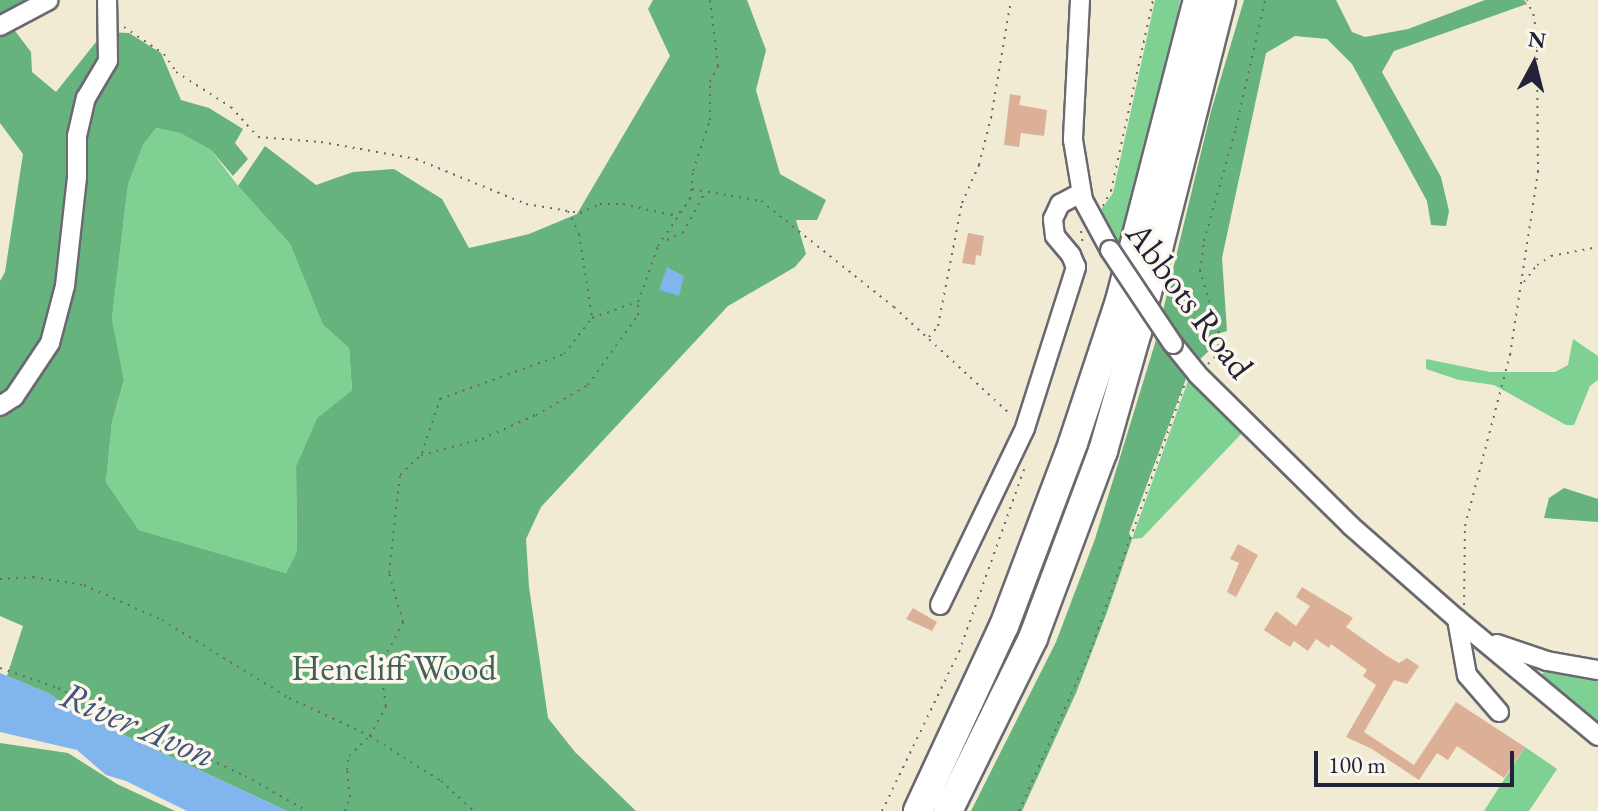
<!DOCTYPE html>
<html>
<head>
<meta charset="utf-8">
<style>
  body { margin:0 }
  #map { position:relative; width:1598px; height:811px; overflow:hidden; background:#f1ebd3; font-family:"EB Garamond",serif }
  div>[style] { position:absolute }
  .green>* { inset:0; background:#7ed193 }
  .forest>* { inset:0; background:#66b37d }
  .water>* { inset:0; background:#80b5ee }
  .building>* { inset:0; background:#dcb096 }
  .path>* { height:2px; margin-top:-1px; transform-origin:0; background:repeating-linear-gradient(90deg,#6a6870 0 2px,transparent 0 8px) }
  .roads { filter:drop-shadow(2px 0 #6a6870) drop-shadow(-2px 0 #6a6870) drop-shadow(0 2px #6a6870) drop-shadow(0 -2px #6a6870) }
  .minor>* { height:18px; margin:-9px; padding:0 9px; transform-origin:9px; border-radius:9px; background:#fff }
  .highway>* { height:28px; margin:-14px; padding:0 14px; transform-origin:14px; border-radius:14px; background:#fff }
  .bridges { filter:drop-shadow(2px 0 #6a6870) drop-shadow(-2px 0 #6a6870) drop-shadow(0 2px #6a6870) drop-shadow(0 -2px #6a6870) }
  .minor-bridge>* { height:18px; margin:-9px; padding:0 9px; transform-origin:9px; border-radius:9px; background:#fff }
  span { translate:-50% -50%; white-space:nowrap; text-align:center; line-height:1.15; -webkit-text-stroke:7px #fbf7ec; paint-order:stroke }
  .street-label { font-size:36px; color:#22223b }
  .park-label { font-size:36px; color:#425f5a }
  .water-label { font-size:38px; color:#43557a; font-style:italic }
  .north { position:absolute; left:1494px; top:24px; width:80px; height:80px; -webkit-text-stroke:6px #fbf7ec; paint-order:stroke; rotate:7deg; font-size:22px; font-weight:700; line-height:32px; text-align:center; color:#22223b }
  .north::after { content:''; display:block; margin:auto; width:28px; height:36px; background:#22223b; clip-path:polygon(50% 0,100% 100%,50% 72%,0 100%) }
  .scale { position:absolute; left:1314px; top:751px; width:200px; height:36px; box-sizing:border-box; border:4px solid #22223b; border-top:0; padding-left:10px; font-size:24px; line-height:28px; white-space:nowrap; color:#22223b; -webkit-text-stroke:6px #fbf7ec; paint-order:stroke }
</style>
</head>
<body>
<div id="map">
  <div class="green">
    <div style="clip-path:polygon(1155px 0,1180px 0,1164px 104px,1125px 252px,1098px 214px,1113px 193px)"></div>
    <div style="clip-path:polygon(156px 128px,180px 133px,211px 150px,238px 186px,290px 244px,323px 325px,349px 348px,352px 390px,317px 418px,296px 466px,297px 553px,286px 573px,139px 530px,106px 482px,112px 422px,124px 382px,112px 318px,128px 185px,143px 145px)"></div>
    <div style="clip-path:polygon(1573px 339px,1598px 356px,1598px 380px,1590px 386px,1574px 425px,1566px 425px,1494px 385px,1459px 380px,1426px 369px,1426px 359px,1490px 372px,1555px 372px,1568px 365px)"></div>
    <div style="clip-path:polygon(1189px 378px,1243px 432px,1142px 538px,1132px 539px)"></div>
    <div style="clip-path:polygon(1548px 668px,1598px 678px,1598px 728px,1539px 677px)"></div>
    <div style="clip-path:polygon(1525px 747px,1557px 769px,1529px 811px,1484px 811px)"></div>
  </div>
  <div class="forest">
    <div style="clip-path:polygon(0 0,38px 0,6px 19px,31px 52px,32px 72px,56px 92px,104px 32px,129px 33px,161px 53px,181px 100px,209px 108px,243px 129px,235px 143px,248px 159px,233px 176px,211px 150px,180px 133px,156px 128px,143px 145px,128px 185px,112px 318px,124px 381px,112px 422px,106px 482px,139px 530px,286px 573px,297px 552px,296px 466px,317px 418px,352px 390px,349px 348px,323px 325px,290px 244px,238px 186px,265px 146px,316px 185px,353px 172px,394px 169px,442px 199px,469px 248px,529px 234px,577px 214px,670px 56px,648px 9px,653px 0,747px 0,766px 50px,756px 90px,780px 174px,826px 200px,817px 220px,796px 220px,806px 254px,795px 267px,728px 306px,541px 507px,526px 539px,529px 587px,548px 718px,575px 752px,636px 811px,287px 811px,72px 711px,50px 694px,7px 676px,23px 626px,0 616px,0 281px,5px 272px,23px 154px,0 123px)"></div>
    <div style="clip-path:polygon(1244px 0,1336px 0,1352px 32px,1365px 37px,1408px 29px,1485px 0,1524px 0,1527px 4px,1394px 51px,1382px 72px,1441px 177px,1449px 211px,1446px 226px,1431px 225px,1427px 201px,1352px 64px,1327px 39px,1295px 36px,1266px 53px,1222px 258px,1227px 331px,1210px 336px,1210px 350px,1197px 362px,1176px 338px,1169px 356px,1187px 376px,1129px 533px,1132px 539px,1107px 612px,1076px 693px,1022px 811px,971px 811px,1056px 642px,1095px 539px,1156px 340px,1211px 111px)"></div>
    <div style="clip-path:polygon(1564px 488px,1598px 499px,1598px 522px,1544px 518px,1549px 498px)"></div>
    <div style="clip-path:polygon(0 743px,68px 753px,117px 784px,175px 811px,0 811px)"></div>
  </div>
  <div class="water">
    <div style="clip-path:polygon(667px 267px,684px 276px,679px 296px,659px 290px)"></div>
    <div style="clip-path:polygon(0 673px,50px 694px,72px 711px,287px 811px,187px 811px,126px 781px,106px 775px,77px 750px,0 732px)"></div>
  </div>
  <div class="building">
    <div style="clip-path:polygon(1010px 94px,1021px 96px,1019px 105px,1047px 110px,1044px 136px,1021px 133px,1019px 147px,1004px 145px)"></div>
    <div style="clip-path:polygon(968px 233px,984px 236px,981px 256px,976px 255px,975px 265px,962px 263px)"></div>
    <div style="clip-path:polygon(1238px 544px,1258px 555px,1236px 597px,1227px 592px,1239px 563px,1230px 559px)"></div>
    <div style="clip-path:polygon(1302px 587px,1353px 618px,1346px 627px,1387px 656px,1399px 663px,1407px 658px,1419px 666px,1407px 684px,1394px 680px,1364px 732px,1414px 765px,1456px 702px,1525px 747px,1504px 778px,1457px 746px,1448px 760px,1437px 753px,1419px 780px,1372px 749px,1346px 737px,1376px 685px,1363px 676px,1367px 670px,1331px 644px,1329px 648px,1316px 639px,1308px 651px,1294px 641px,1290px 647px,1264px 630px,1276px 611px,1296px 626px,1310px 606px,1296px 597px)"></div>
    <div style="clip-path:polygon(913px 608px,937px 622px,932px 631px,906px 619px)"></div>
  </div>
  <div class="path">
    <div style="left:124px;top:27px;width:48px;rotate:34deg"></div>
    <div style="left:164px;top:54px;width:22px;rotate:56deg"></div>
    <div style="left:176px;top:72px;width:65px;rotate:32.5deg"></div>
    <div style="left:231px;top:107px;width:40px;rotate:48deg"></div>
    <div style="left:258px;top:137px;width:63px;rotate:4.5deg"></div>
    <div style="left:321px;top:142px;width:97px;rotate:10.1deg"></div>
    <div style="left:416px;top:159px;width:119px;rotate:22.2deg"></div>
    <div style="left:526px;top:204px;width:55px;rotate:9.5deg"></div>
    <div style="left:580px;top:213px;width:22px;rotate:-24deg"></div>
    <div style="left:600px;top:204px;width:23px"></div>
    <div style="left:623px;top:204px;width:49px;rotate:12.9deg"></div>
    <div style="left:671px;top:215px;width:14px;rotate:-17deg"></div>
    <div style="left:692px;top:189px;width:70px;rotate:9.9deg"></div>
    <div style="left:761px;top:201px;width:170px;rotate:38.6deg"></div>
    <div style="left:894px;top:307px;width:159px;rotate:42.7deg"></div>
    <div style="left:1103px;top:206px;width:17px;rotate:-62deg"></div>
    <div style="left:1111px;top:191px;width:196px;rotate:-77.6deg"></div>
    <div style="left:568px;top:211px;width:25px;rotate:64deg"></div>
    <div style="left:579px;top:234px;width:84px;rotate:81.1deg"></div>
    <div style="left:1081px;top:231px;width:14px;rotate:82deg"></div>
    <div style="left:667px;top:240px;width:17px;rotate:-24deg"></div>
    <div style="left:683px;top:233px;width:44px;rotate:-61.7deg"></div>
    <div style="left:1524px;top:282px;width:21px;rotate:-53deg"></div>
    <div style="left:1537px;top:265px;width:17px;rotate:-33deg"></div>
    <div style="left:1551px;top:256px;width:48px;rotate:-10.8deg"></div>
    <div style="left:929px;top:337px;width:14px;rotate:-51deg"></div>
    <div style="left:938px;top:326px;width:125px;rotate:-79deg"></div>
    <div style="left:962px;top:203px;width:42px;rotate:-65.9deg"></div>
    <div style="left:979px;top:165px;width:49px;rotate:-75.7deg"></div>
    <div style="left:991px;top:118px;width:120px;rotate:-80.4deg"></div>
    <div style="left:1208px;top:364px;width:14px;rotate:-45deg"></div>
    <div style="left:1218px;top:354px;width:21px;rotate:-87deg"></div>
    <div style="left:1219px;top:333px;width:65px;rotate:-107deg"></div>
    <div style="left:1200px;top:271px;width:30px;rotate:-82deg"></div>
    <div style="left:1204px;top:241px;width:117px;rotate:-74.2deg"></div>
    <div style="left:1236px;top:128px;width:131px;rotate:-77.2deg"></div>
    <div style="left:422px;top:453px;width:57px;rotate:-71.6deg"></div>
    <div style="left:440px;top:399px;width:132px;rotate:-19.9deg"></div>
    <div style="left:564px;top:354px;width:46px;rotate:-52.1deg"></div>
    <div style="left:592px;top:318px;width:48px;rotate:-19.6deg"></div>
    <div style="left:0;top:579px;width:33px;rotate:-3deg"></div>
    <div style="left:33px;top:577px;width:52px;rotate:8.9deg"></div>
    <div style="left:84px;top:585px;width:85px;rotate:24.2deg"></div>
    <div style="left:162px;top:620px;width:149px;rotate:31.6deg"></div>
    <div style="left:289px;top:698px;width:89px;rotate:25.1deg"></div>
    <div style="left:370px;top:736px;width:84px;rotate:32.4deg"></div>
    <div style="left:441px;top:781px;width:45px;rotate:42.3deg"></div>
    <div style="left:1464px;top:605px;width:79px;rotate:-89.3deg"></div>
    <div style="left:1465px;top:526px;width:177px;rotate:-75.3deg"></div>
    <div style="left:1510px;top:355px;width:185px;rotate:-81.3deg"></div>
    <div style="left:1538px;top:172px;width:124px;rotate:-90.5deg"></div>
    <div style="left:1537px;top:48px;width:32px;rotate:-95deg"></div>
    <div style="left:1534px;top:16px;width:17px;rotate:-114deg"></div>
    <div style="left:0;top:668px;width:61px;rotate:19deg"></div>
    <div style="left:58px;top:688px;width:207px;rotate:25.2deg"></div>
    <div style="left:245px;top:776px;width:71px;rotate:29.4deg"></div>
    <div style="left:345px;top:811px;width:15px;rotate:-70deg"></div>
    <div style="left:350px;top:797px;width:27px;rotate:-96deg"></div>
    <div style="left:347px;top:770px;width:14px;rotate:-82deg"></div>
    <div style="left:349px;top:756px;width:29px;rotate:-44deg"></div>
    <div style="left:370px;top:736px;width:34px;rotate:-62deg"></div>
    <div style="left:386px;top:706px;width:40px;rotate:-98.5deg"></div>
    <div style="left:380px;top:666px;width:50px;rotate:-62.4deg"></div>
    <div style="left:403px;top:622px;width:51px;rotate:-105.9deg"></div>
    <div style="left:389px;top:573px;width:99px;rotate:-83.6deg"></div>
    <div style="left:400px;top:475px;width:29px;rotate:-44deg"></div>
    <div style="left:421px;top:455px;width:63px;rotate:-14.7deg"></div>
    <div style="left:482px;top:439px;width:59px;rotate:-24deg"></div>
    <div style="left:536px;top:415px;width:60px;rotate:-30deg"></div>
    <div style="left:588px;top:385px;width:86px;rotate:-54.5deg"></div>
    <div style="left:638px;top:315px;width:13px;rotate:-90deg"></div>
    <div style="left:638px;top:302px;width:59px;rotate:-70.3deg"></div>
    <div style="left:658px;top:246px;width:57px;rotate:-55.8deg"></div>
    <div style="left:690px;top:199px;width:28px;rotate:-84deg"></div>
    <div style="left:693px;top:171px;width:54px;rotate:-71.6deg"></div>
    <div style="left:710px;top:120px;width:38px;rotate:-90deg"></div>
    <div style="left:710px;top:82px;width:18px;rotate:-63deg"></div>
    <div style="left:718px;top:66px;width:66px;rotate:-96.9deg"></div>
    <div style="left:882px;top:811px;width:177px;rotate:-64.2deg"></div>
    <div style="left:959px;top:652px;width:194px;rotate:-70.4deg"></div>
    <div style="left:1019px;top:811px;width:174px;rotate:-65.9deg"></div>
    <div style="left:1090px;top:652px;width:284px;rotate:-70.5deg"></div>
  </div>
  <div class="roads">
    <div class="minor">
      <div style="left:1080px;top:0;width:140px;rotate:92.9deg"></div>
      <div style="left:1073px;top:140px;width:61px;rotate:80.5deg"></div>
      <div style="left:1083px;top:200px;width:57px;rotate:61.6deg"></div>
      <div style="left:0;top:26px;width:55px;rotate:-28deg"></div>
      <div style="left:1173px;top:344px;width:38px;rotate:51deg"></div>
      <div style="left:1197px;top:374px;width:216px;rotate:44.6deg"></div>
      <div style="left:1351px;top:526px;width:141px;rotate:41.3deg"></div>
      <div style="left:1457px;top:619px;width:183px;rotate:39.7deg"></div>
      <div style="left:0;top:406px;width:17px;rotate:-33deg"></div>
      <div style="left:14px;top:397px;width:65px;rotate:-56.3deg"></div>
      <div style="left:50px;top:343px;width:59px;rotate:-75.3deg"></div>
      <div style="left:65px;top:286px;width:110px;rotate:-83.7deg"></div>
      <div style="left:77px;top:177px;width:41px;rotate:-90deg"></div>
      <div style="left:77px;top:136px;width:39px;rotate:-77deg"></div>
      <div style="left:86px;top:98px;width:43px;rotate:-59.3deg"></div>
      <div style="left:108px;top:61px;width:61px;rotate:-90.9deg"></div>
      <div style="left:940px;top:605px;width:196px;rotate:-64.3deg"></div>
      <div style="left:1025px;top:428px;width:169px;rotate:-72.4deg"></div>
      <div style="left:1076px;top:267px;width:13px;rotate:-113deg"></div>
      <div style="left:1071px;top:255px;width:25px;rotate:-130deg"></div>
      <div style="left:1055px;top:236px;width:17px;rotate:-97deg"></div>
      <div style="left:1053px;top:219px;width:17px;rotate:-65deg"></div>
      <div style="left:1060px;top:204px;width:24px;rotate:-28deg"></div>
      <div style="left:1457px;top:619px;width:57px;rotate:79.9deg"></div>
      <div style="left:1467px;top:675px;width:49px;rotate:49.1deg"></div>
      <div style="left:1497px;top:644px;width:53px;rotate:18.8deg"></div>
      <div style="left:1547px;top:661px;width:52px;rotate:10deg"></div>
    </div>
    <div class="highway">
      <div style="left:918px;top:811px;width:204px;rotate:-65.1deg"></div>
      <div style="left:1004px;top:626px;width:196px;rotate:-69.3deg"></div>
      <div style="left:1073px;top:443px;width:150px;rotate:-71.7deg"></div>
      <div style="left:1120px;top:301px;width:311px;rotate:-75.5deg"></div>
      <div style="left:948px;top:811px;width:193px;rotate:-63.8deg"></div>
      <div style="left:1033px;top:638px;width:200px;rotate:-69.5deg"></div>
      <div style="left:1103px;top:451px;width:124px;rotate:-74.1deg"></div>
      <div style="left:1137px;top:332px;width:342px;rotate:-75.8deg"></div>
    </div>
  </div>
  <div class="bridges">
    <div class="minor-bridge">
      <div style="left:1110px;top:250px;width:113px;rotate:56.2deg"></div>
    </div>
  </div>
  <div class="street-label">
    <span style="left:1190px;top:300px;rotate:53deg">Abbots Road</span>
  </div>
  <div class="park-label">
    <span style="left:394px;top:668px">Hencliff Wood</span>
  </div>
  <div class="water-label">
    <span style="left:138px;top:724px;rotate:23deg">River Avon</span>
  </div>
  <div class="north">N</div>
  <div class="scale">100 m</div>
</div>
</body>
</html>
